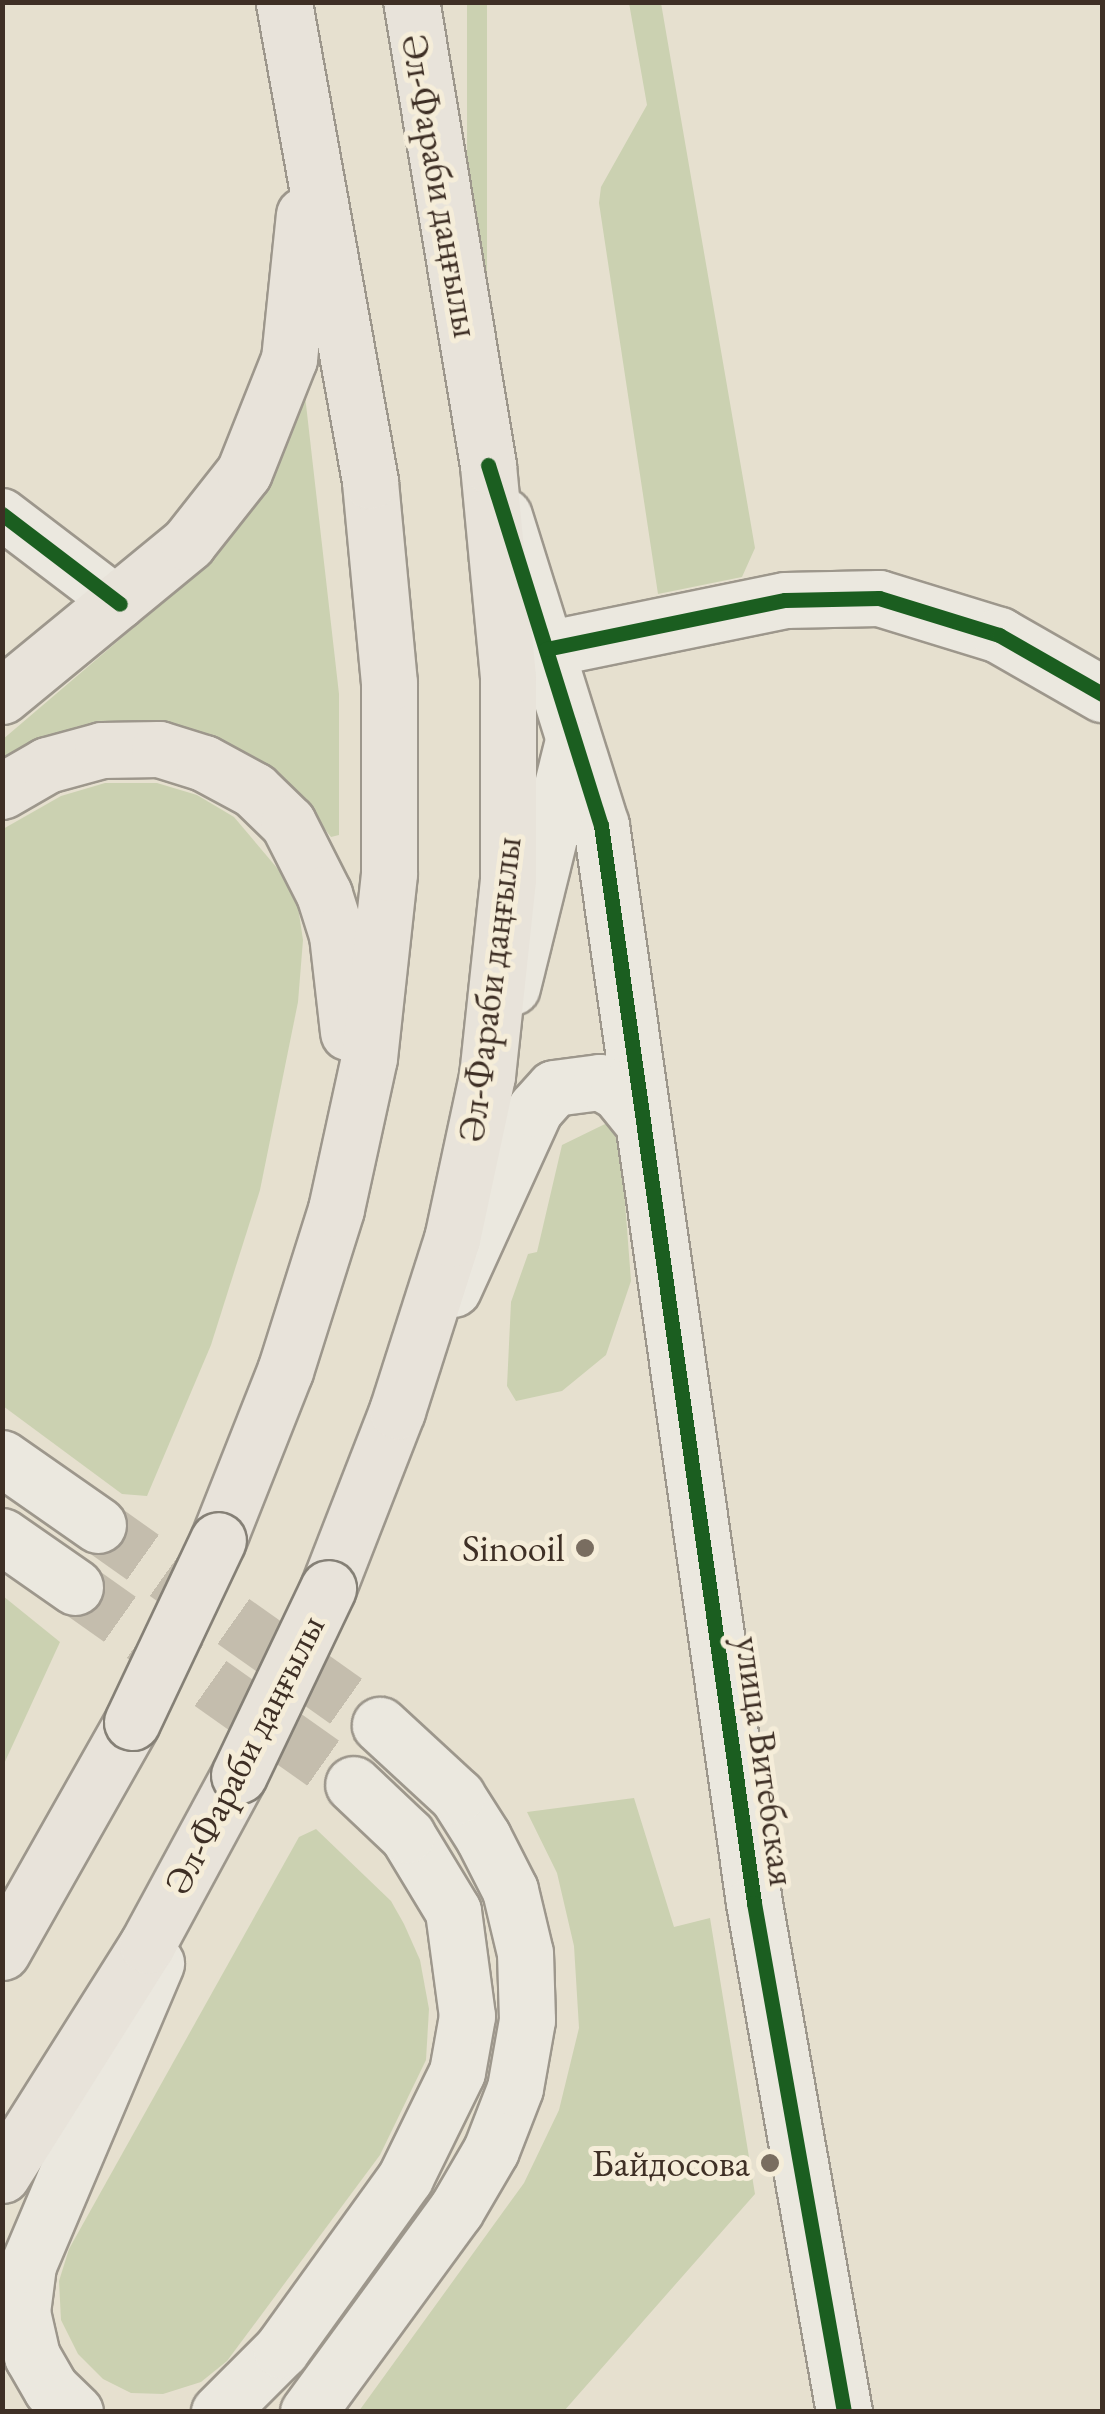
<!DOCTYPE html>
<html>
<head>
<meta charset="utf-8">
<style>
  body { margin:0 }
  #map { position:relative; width:1105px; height:2414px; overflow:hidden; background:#e6e0cf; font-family:"EB Garamond",serif }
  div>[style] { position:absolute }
  .green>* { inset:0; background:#cbd1b1; transform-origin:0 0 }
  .secondary-tunnel>* { height:55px; margin-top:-27.5px; transform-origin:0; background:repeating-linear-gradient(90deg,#c4bdad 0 55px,transparent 0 83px) }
  .roads { filter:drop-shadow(2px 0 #9d978c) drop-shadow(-2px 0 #9d978c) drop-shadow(0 2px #9d978c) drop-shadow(0 -2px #9d978c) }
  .street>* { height:50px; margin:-25px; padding:0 25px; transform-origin:25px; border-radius:25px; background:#ebe8df }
  .secondary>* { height:55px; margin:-27.5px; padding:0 27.5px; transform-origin:27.5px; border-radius:27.5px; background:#ebe8df }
  .primary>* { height:55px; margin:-27.5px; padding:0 27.5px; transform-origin:27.5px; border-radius:27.5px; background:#e8e3da }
  .bridges { filter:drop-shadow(2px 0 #858076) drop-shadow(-2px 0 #858076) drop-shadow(0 2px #858076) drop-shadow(0 -2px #858076) }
  .primary-bridge>* { height:55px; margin:-27.5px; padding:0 27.5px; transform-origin:27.5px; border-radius:27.5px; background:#e8e3da }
  .cycleway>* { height:15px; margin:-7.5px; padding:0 7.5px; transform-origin:7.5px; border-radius:7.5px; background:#1b5e20 }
  .dots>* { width:28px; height:28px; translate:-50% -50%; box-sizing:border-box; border:5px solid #f5edd9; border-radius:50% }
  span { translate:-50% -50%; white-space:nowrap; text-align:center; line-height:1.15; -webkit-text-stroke:10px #f5edd9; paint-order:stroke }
  .street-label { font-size:38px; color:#3e2f25 }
  .poi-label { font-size:38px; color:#3e2f25 }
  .right { translate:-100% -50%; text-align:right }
  .frame { position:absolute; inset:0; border:5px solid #3e2f25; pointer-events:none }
</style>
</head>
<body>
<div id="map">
  <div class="green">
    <div style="left:467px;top:3px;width:20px;height:559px"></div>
    <div style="clip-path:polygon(629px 3px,661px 3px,755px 548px,742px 577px,658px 594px,599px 203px,601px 187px,647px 105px)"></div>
    <div style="clip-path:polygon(303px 378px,339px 694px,339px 835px,331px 837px,284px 778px,251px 755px,164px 724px,78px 726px,3px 758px,2px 740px,186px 583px,229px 536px)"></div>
    <div style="clip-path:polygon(105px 783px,157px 783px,197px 795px,234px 817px,283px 875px,298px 907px,303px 940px,298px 1002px,260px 1190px,211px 1345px,147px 1496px,122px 1494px,3px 1406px,3px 829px,61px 796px)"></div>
    <div style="clip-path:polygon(605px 1124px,614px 1130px,622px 1163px,631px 1281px,606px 1355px,562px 1391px,516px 1401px,507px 1386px,511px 1302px,528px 1254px,537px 1252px,562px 1145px)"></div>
    <div style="clip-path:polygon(3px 1596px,60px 1642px,3px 1766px)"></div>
    <div style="clip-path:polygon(634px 1798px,674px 1927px,710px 1918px,755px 2194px,564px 2411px,359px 2411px,524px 2183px,559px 2110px,579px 2028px,574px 1946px,557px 1873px,527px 1812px)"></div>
    <div style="clip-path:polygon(316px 1829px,391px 1901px,404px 1924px,420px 1960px,429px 2009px,426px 2060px,380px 2155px,227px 2361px,201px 2382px,163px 2394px,131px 2393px,103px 2379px,78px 2354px,61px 2320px,59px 2281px,69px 2249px,299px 1837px)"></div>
  </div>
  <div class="secondary-tunnel">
    <div style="left:98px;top:1525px;width:346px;rotate:35.3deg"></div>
    <div style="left:75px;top:1587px;width:341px;rotate:35.3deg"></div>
  </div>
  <div class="roads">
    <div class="street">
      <div style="left:2px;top:514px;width:148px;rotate:37.3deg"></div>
    </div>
    <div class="secondary">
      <div style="left:504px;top:516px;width:324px;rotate:72.6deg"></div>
      <div style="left:601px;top:825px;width:1089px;rotate:81.92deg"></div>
      <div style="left:754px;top:1903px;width:517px;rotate:79.97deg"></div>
      <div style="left:546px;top:649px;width:244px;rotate:-11.6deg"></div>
      <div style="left:785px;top:600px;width:94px;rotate:-1.2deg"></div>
      <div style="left:879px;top:598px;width:126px;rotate:17.1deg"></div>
      <div style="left:999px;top:635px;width:119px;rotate:29.8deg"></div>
      <div style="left:512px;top:987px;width:249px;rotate:-76.1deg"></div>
      <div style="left:453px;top:1289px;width:198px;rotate:-65.5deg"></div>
      <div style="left:535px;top:1109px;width:28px;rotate:-48deg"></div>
      <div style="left:554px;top:1088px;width:46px;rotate:-7.4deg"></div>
      <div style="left:600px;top:1082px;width:21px;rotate:29deg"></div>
      <div style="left:618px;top:1092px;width:33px;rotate:51deg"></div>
      <div style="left:2px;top:1458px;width:117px;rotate:34.9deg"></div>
      <div style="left:2px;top:1536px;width:89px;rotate:34.9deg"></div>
      <div style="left:75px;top:2412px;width:33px;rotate:-136deg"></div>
      <div style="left:51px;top:2389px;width:38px;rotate:-120deg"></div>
      <div style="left:32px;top:2356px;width:45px;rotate:-102.8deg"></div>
      <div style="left:22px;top:2312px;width:47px;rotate:-82.7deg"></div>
      <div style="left:28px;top:2265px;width:328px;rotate:-67deg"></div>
      <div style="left:219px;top:2412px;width:88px;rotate:-45deg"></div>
      <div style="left:281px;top:2350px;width:212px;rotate:-54.2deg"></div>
      <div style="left:405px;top:2178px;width:118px;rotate:-63.9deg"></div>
      <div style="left:457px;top:2072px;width:57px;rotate:-79.9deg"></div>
      <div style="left:467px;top:2016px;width:106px;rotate:-97.6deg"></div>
      <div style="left:453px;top:1911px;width:89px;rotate:-121.2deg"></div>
      <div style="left:407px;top:1835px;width:74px;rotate:-136.6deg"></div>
      <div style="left:308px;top:2412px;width:250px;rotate:-53.8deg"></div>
      <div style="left:456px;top:2210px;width:69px;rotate:-59.7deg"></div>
      <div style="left:491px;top:2150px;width:66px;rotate:-68.8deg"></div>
      <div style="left:515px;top:2088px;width:69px;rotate:-80deg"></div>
      <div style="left:527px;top:2020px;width:67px;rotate:-91.7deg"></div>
      <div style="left:525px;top:1953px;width:65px;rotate:-103.4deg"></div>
      <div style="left:510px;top:1890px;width:59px;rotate:-117deg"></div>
      <div style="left:483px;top:1837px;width:49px;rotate:-122.4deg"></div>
      <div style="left:457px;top:1796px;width:105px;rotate:-137.3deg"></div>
    </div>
    <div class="primary">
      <div style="left:2px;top:696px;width:241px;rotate:-39.4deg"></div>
      <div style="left:188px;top:543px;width:90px;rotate:-51.7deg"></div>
      <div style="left:244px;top:472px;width:122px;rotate:-68.3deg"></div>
      <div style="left:289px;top:359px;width:145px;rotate:-84.1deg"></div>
      <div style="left:2px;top:791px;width:52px;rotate:-30deg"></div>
      <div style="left:47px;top:765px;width:57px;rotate:-15.3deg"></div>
      <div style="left:102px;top:750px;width:57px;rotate:-1deg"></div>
      <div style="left:159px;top:749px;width:47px;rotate:17.3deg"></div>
      <div style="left:204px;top:763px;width:57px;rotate:28.4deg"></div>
      <div style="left:254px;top:790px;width:47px;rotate:44.1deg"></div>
      <div style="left:288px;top:823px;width:80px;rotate:63.1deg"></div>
      <div style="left:324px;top:894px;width:43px;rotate:72.4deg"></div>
      <div style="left:337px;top:935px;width:98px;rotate:83.5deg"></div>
      <div style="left:218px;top:1540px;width:182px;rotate:-68.4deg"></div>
      <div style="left:285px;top:1371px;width:170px;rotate:-72.5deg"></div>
      <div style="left:336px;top:1209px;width:155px;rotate:-77.7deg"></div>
      <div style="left:369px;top:1058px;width:186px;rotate:-83.8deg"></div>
      <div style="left:389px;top:873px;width:190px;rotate:-90deg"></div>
      <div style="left:389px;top:683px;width:203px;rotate:-95.4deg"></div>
      <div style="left:370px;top:481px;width:487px;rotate:-100.2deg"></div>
      <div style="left:328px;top:1588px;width:190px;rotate:-68.7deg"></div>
      <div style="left:397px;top:1411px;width:181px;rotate:-72.3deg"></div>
      <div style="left:452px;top:1239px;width:167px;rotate:-77.9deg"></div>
      <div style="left:487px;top:1076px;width:198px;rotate:-83.9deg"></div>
      <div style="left:508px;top:879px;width:202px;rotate:-90deg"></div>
      <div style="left:508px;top:677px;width:213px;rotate:-95.4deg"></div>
      <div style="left:488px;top:465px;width:469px;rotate:-99.4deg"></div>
      <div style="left:2px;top:1952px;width:264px;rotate:-60.5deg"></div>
      <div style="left:2px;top:2175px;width:272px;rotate:-57.8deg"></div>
      <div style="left:147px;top:1945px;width:193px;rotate:-61.6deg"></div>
    </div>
  </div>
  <div class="bridges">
    <div class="primary-bridge">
      <div style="left:132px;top:1722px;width:201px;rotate:-64.7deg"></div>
      <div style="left:239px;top:1775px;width:207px;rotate:-64.5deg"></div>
    </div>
  </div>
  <div class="cycleway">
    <div style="left:488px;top:465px;width:377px;rotate:72.6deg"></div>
    <div style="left:601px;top:825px;width:1089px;rotate:81.92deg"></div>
    <div style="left:754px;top:1903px;width:517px;rotate:79.97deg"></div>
    <div style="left:2px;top:514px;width:148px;rotate:37.3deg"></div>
    <div style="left:546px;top:649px;width:244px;rotate:-11.6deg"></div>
    <div style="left:785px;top:600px;width:94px;rotate:-1.2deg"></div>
    <div style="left:879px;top:598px;width:126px;rotate:17.1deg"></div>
    <div style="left:999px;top:635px;width:119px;rotate:29.8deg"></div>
  </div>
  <div class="dots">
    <div style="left:585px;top:1548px;background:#796d60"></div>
    <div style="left:770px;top:2163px;background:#796d60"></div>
  </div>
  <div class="street-label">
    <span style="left:441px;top:186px;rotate:80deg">Әл-Фараби даңғылы</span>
    <span style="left:489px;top:989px;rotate:-83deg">Әл-Фараби даңғылы</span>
    <span style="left:244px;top:1754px;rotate:-63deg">Әл-Фараби даңғылы</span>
    <span style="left:766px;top:1761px;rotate:82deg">улица Витебская</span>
  </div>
  <div class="poi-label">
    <span class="right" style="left:565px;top:1548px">Sinooil</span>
    <span class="right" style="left:750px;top:2163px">Байдосова</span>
  </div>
  <div class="frame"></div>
</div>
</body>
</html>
